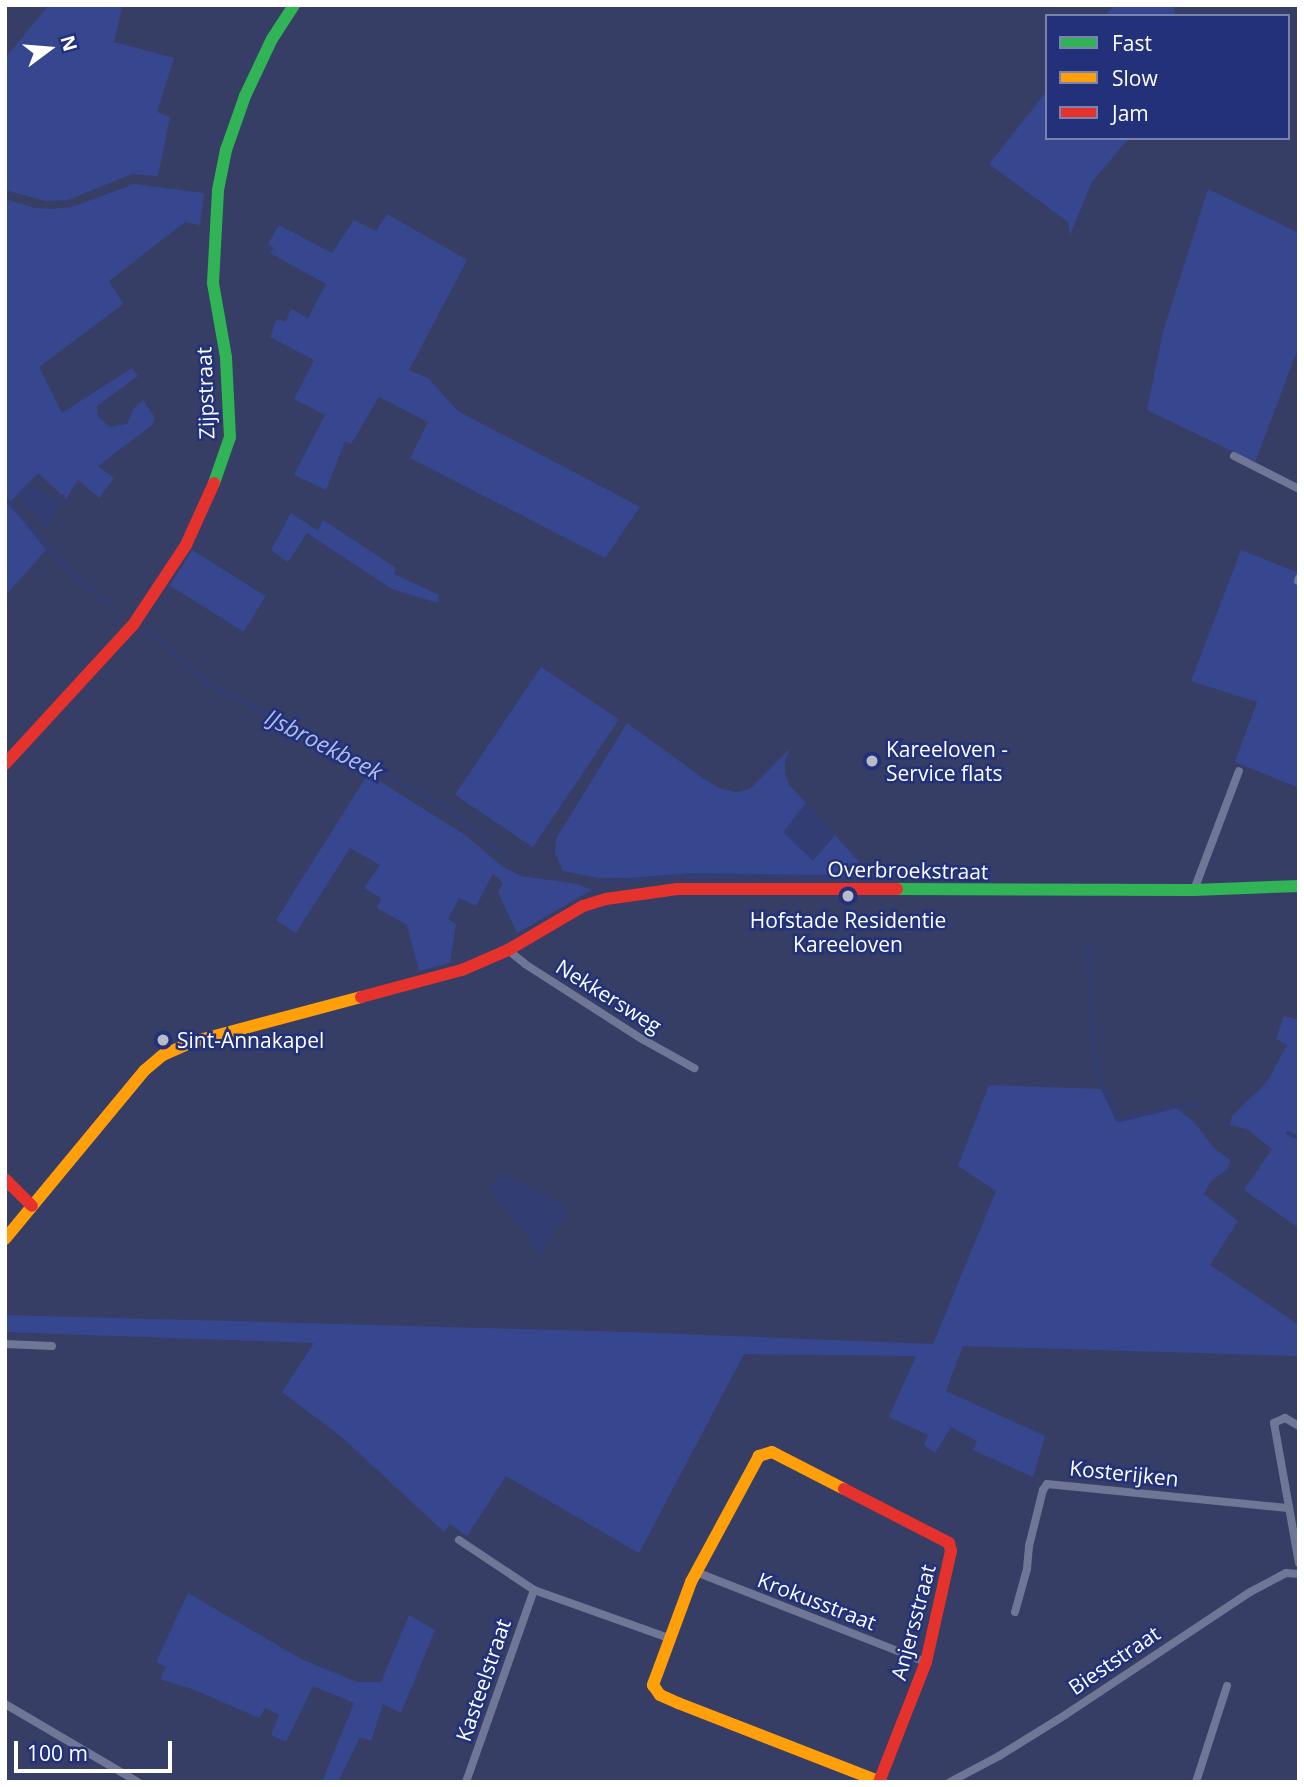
<!DOCTYPE html>
<html>
<head>
<meta charset="utf-8">
<style>
  body { margin:0 }
  #map { position:relative; width:1304px; height:1787px; overflow:hidden; background:#363e66; font-family:"Open Sans",sans-serif }
  div>[style] { position:absolute }
  .green>* { inset:0; background:#364790; transform-origin:0 0 }
  .water>* { inset:0; background:#323e73 }
  .stream>* { height:3.5px; margin:-1.75px; padding:0 1.75px; transform-origin:1.75px; border-radius:1.75px; background:#323e73 }
  .street>* { height:8px; margin:-4px; padding:0 4px; transform-origin:4px; border-radius:4px; background:#707695 }
  .fast>* { height:12px; margin:-6px; padding:0 6px; transform-origin:6px; border-radius:6px; background:#30b455 }
  .slow>* { height:12px; margin:-6px; padding:0 6px; transform-origin:6px; border-radius:6px; background:#ff9f0a }
  .jam>* { height:12px; margin:-6px; padding:0 6px; transform-origin:6px; border-radius:6px; background:#e5322d }
  .dots>* { width:19px; height:19px; translate:-50% -50%; box-sizing:border-box; border:4px solid #22317a; border-radius:50% }
  span { translate:-50% -50%; white-space:nowrap; text-align:center; line-height:1.15; -webkit-text-stroke:5px #22317a; paint-order:stroke }
  .street-label { font-size:21px; color:#fff }
  .poi-label { font-size:21px; color:#fff }
  .left { translate:0 -50%; text-align:left }
  .water-label { font-size:23px; color:#afbbed; font-style:italic }
  .frame { position:absolute; inset:0; border:7px solid #fff; pointer-events:none }
  .legend { position:absolute; left:1045px; top:14px; width:245px; height:126px; box-sizing:border-box; background:#22317a; border:2px solid #7a83af; margin:0; padding:9px 12px; list-style:none; font-size:21px; color:#fff }
  .legend li { display:flex; align-items:center; gap:14px; height:35px }
  .legend b { width:35px; border:2px solid #7a83af }
  .north { position:absolute; left:14px; top:14px; width:70px; height:70px; -webkit-text-stroke:5px #22317a; paint-order:stroke; rotate:74deg; font-size:19px; font-weight:700; line-height:28px; text-align:center; color:#fff }
  .north::after { content:''; display:block; margin:auto; width:24px; height:32px; background:#fff; clip-path:polygon(50% 0,100% 100%,50% 72%,0 100%) }
  .scale { position:absolute; left:14px; top:1741px; width:158px; height:32px; box-sizing:border-box; border:4px solid #fff; border-top:0; padding-left:9px; font-size:21px; line-height:24px; white-space:nowrap; color:#fff; -webkit-text-stroke:5px #22317a; paint-order:stroke }
</style>
</head>
<body>
<div id="map">
  <div class="green">
    <div style="clip-path:polygon(49px 5px,122px 7px,114px 42px,174px 58px,157px 112px,170px 117px,158px 176px,132px 174px,68px 200px,45px 201px,5px 190px,5px 58px)"></div>
    <div style="clip-path:polygon(1114px 5px,1173px 5px,1176px 16px,1105px 16px)"></div>
    <div style="clip-path:polygon(1047px 91px,1047px 138px,1129px 138px,1092px 182px,1070px 235px,1068px 222px,989px 164px)"></div>
    <div style="clip-path:polygon(134px 184px,204px 193px,200px 225px,185px 222px,109px 281px,123px 304px,39px 367px,62px 413px,132px 368px,138px 376px,97px 406px,98px 417px,110px 427px,127px 424px,134px 408px,143px 400px,155px 418px,152px 425px,98px 466px,114px 478px,99px 498px,78px 480px,66px 499px,38px 473px,9px 503px,46px 550px,5px 596px,5px 199px,35px 208px,52px 209px,72px 207px)"></div>
    <div style="clip-path:polygon(1208px 189px,1299px 233px,1299px 346px,1255px 462px,1147px 410px,1163px 332px)"></div>
    <div style="clip-path:polygon(387px 214px,467px 260px,409px 370px,428px 378px,458px 411px,640px 507px,605px 558px,410px 458px,428px 422px,379px 397px,351px 444px,345px 441px,326px 490px,294px 475px,325px 415px,294px 399px,314px 360px,270px 337px,277px 319px,286px 322px,291px 309px,308px 318px,326px 284px,270px 253px,274px 248px,268px 244px,279px 225px,332px 253px,354px 220px,376px 231px)"></div>
    <div style="clip-path:polygon(291px 513px,318px 531px,323px 520px,396px 568px,394px 574px,439px 595px,438px 603px,392px 589px,307px 533px,288px 562px,271px 550px)"></div>
    <div style="left:192px;top:550px;width:87px;height:42px;rotate:32deg"></div>
    <div style="clip-path:polygon(1241px 550px,1299px 573px,1299px 788px,1235px 762px,1257px 702px,1191px 681px)"></div>
    <div style="left:541px;top:667px;width:94px;height:154px;rotate:34deg"></div>
    <div style="clip-path:polygon(627px 723px,704px 779px,721px 789px,738px 792px,750px 789px,791px 748px,785px 760px,785px 774px,790px 786px,806px 803px,784px 832px,813px 860px,835px 835px,859px 862px,858px 877px,598px 878px,563px 871px,555px 853px,556px 839px)"></div>
    <div style="clip-path:polygon(368px 774px,465px 835px,503px 867px,521px 876px,577px 884px,592px 890px,517px 933px,498px 892px,503px 883px,493px 874px,476px 906px,459px 898px,448px 919px,456px 924px,450px 963px,419px 971px,407px 925px,377px 908px,381px 898px,364px 888px,380px 865px,350px 848px,296px 933px,276px 920px)"></div>
    <div style="clip-path:polygon(1284px 1016px,1299px 1020px,1299px 1228px,1244px 1190px,1272px 1149px,1247px 1129px,1230px 1125px,1232px 1116px,1267px 1082px,1287px 1045px,1276px 1039px)"></div>
    <div style="clip-path:polygon(989px 1085px,1101px 1089px,1116px 1121px,1175px 1107px,1195px 1123px,1213px 1147px,1230px 1160px,1228px 1169px,1211px 1181px,1204px 1194px,1238px 1221px,1210px 1265px,1299px 1325px,1299px 1356px,963px 1346px,946px 1391px,1045px 1436px,1033px 1477px,973px 1450px,977px 1441px,951px 1427px,935px 1453px,924px 1445px,928px 1435px,889px 1417px,916px 1356px,744px 1354px,639px 1553px,506px 1476px,467px 1536px,450px 1524px,444px 1532px,343px 1438px,282px 1392px,314px 1343px,5px 1332px,5px 1315px,630px 1332px,933px 1344px,996px 1191px,958px 1166px)"></div>
    <div style="clip-path:polygon(188px 1593px,301px 1659px,357px 1682px,381px 1682px,409px 1615px,435px 1630px,401px 1713px,383px 1704px,371px 1741px,360px 1737px,338px 1782px,322px 1782px,354px 1703px,313px 1686px,286px 1742px,271px 1735px,279px 1715px,265px 1708px,259px 1718px,195px 1690px,160px 1679px,166px 1667px,156px 1662px)"></div>
  </div>
  <div class="water">
    <div style="clip-path:polygon(25px 486px,36px 487px,56px 500px,63px 494px,65px 496px,45px 528px,42px 526px,44px 520px,24px 503px,19px 492px)"></div>
    <div style="clip-path:polygon(806px 803px,835px 835px,813px 861px,783px 832px)"></div>
    <div style="clip-path:polygon(500px 1173px,565px 1206px,566px 1215px,541px 1254px,537px 1253px,524px 1231px,490px 1191px,490px 1186px)"></div>
  </div>
  <div class="stream">
    <div style="left:5px;top:498px;width:115px;rotate:47.8deg"></div>
    <div style="left:82px;top:583px;width:40px;rotate:37deg"></div>
    <div style="left:147px;top:628px;width:84px;rotate:42.6deg"></div>
    <div style="left:209px;top:685px;width:265px;rotate:27.1deg"></div>
    <div style="left:445px;top:806px;width:78px;rotate:39.8deg"></div>
    <div style="left:896px;top:877px;width:98px"></div>
    <div style="left:605px;top:882px;width:85px;rotate:-4.7deg"></div>
    <div style="left:690px;top:875px;width:145px;rotate:0.8deg"></div>
    <div style="left:1088px;top:944px;width:101px;rotate:86.6deg"></div>
    <div style="left:1094px;top:1045px;width:37px;rotate:79deg"></div>
    <div style="left:1101px;top:1081px;width:14px;rotate:65deg"></div>
    <div style="left:1108px;top:1096px;width:27px;rotate:63deg"></div>
    <div style="left:1120px;top:1120px;width:69px;rotate:-13.4deg"></div>
    <div style="left:1187px;top:1104px;width:14px;rotate:4deg"></div>
    <div style="left:1288px;top:1133px;width:12px;rotate:24deg"></div>
  </div>
  <div class="street">
    <div style="left:1234px;top:456px;width:73px;rotate:26.9deg"></div>
    <div style="left:1298px;top:581px;width:3px;rotate:-72deg"></div>
    <div style="left:1194px;top:890px;width:127px;rotate:-69.3deg"></div>
    <div style="left:508px;top:950px;width:22px;rotate:39deg"></div>
    <div style="left:525px;top:964px;width:139px;rotate:32.7deg"></div>
    <div style="left:642px;top:1039px;width:60px;rotate:29.1deg"></div>
    <div style="left:5px;top:1344px;width:47px;rotate:2.4deg"></div>
    <div style="left:1299px;top:1426px;width:16px;rotate:-150deg"></div>
    <div style="left:1285px;top:1418px;width:12px;rotate:156deg"></div>
    <div style="left:1274px;top:1423px;width:142px;rotate:79.9deg"></div>
    <div style="left:459px;top:1540px;width:90px;rotate:33.7deg"></div>
    <div style="left:534px;top:1590px;width:143px;rotate:19.6deg"></div>
    <div style="left:696px;top:1572px;width:247px;rotate:21.4deg"></div>
    <div style="left:1015px;top:1612px;width:45px;rotate:-74.4deg"></div>
    <div style="left:1027px;top:1569px;width:23px;rotate:-85deg"></div>
    <div style="left:1029px;top:1546px;width:58px;rotate:-76deg"></div>
    <div style="left:1043px;top:1490px;width:7px;rotate:-56deg"></div>
    <div style="left:1047px;top:1484px;width:241px;rotate:5.7deg"></div>
    <div style="left:5px;top:1704px;width:154px;rotate:30.4deg"></div>
    <div style="left:466px;top:1782px;width:204px;rotate:-70.5deg"></div>
    <div style="left:950px;top:1782px;width:55px;rotate:-28deg"></div>
    <div style="left:999px;top:1756px;width:78px;rotate:-31.8deg"></div>
    <div style="left:1065px;top:1715px;width:222px;rotate:-33.6deg"></div>
    <div style="left:1250px;top:1592px;width:41px;rotate:-27.8deg"></div>
    <div style="left:1286px;top:1573px;width:13px;rotate:4deg"></div>
    <div style="left:1196px;top:1782px;width:101px;rotate:-72.1deg"></div>
  </div>
  <div class="fast">
    <div style="left:214px;top:483px;width:49px;rotate:-70.8deg"></div>
    <div style="left:230px;top:437px;width:80px;rotate:-92.9deg"></div>
    <div style="left:226px;top:357px;width:75px;rotate:-100deg"></div>
    <div style="left:213px;top:283px;width:93px;rotate:-86.9deg"></div>
    <div style="left:218px;top:190px;width:41px;rotate:-78.7deg"></div>
    <div style="left:226px;top:150px;width:57px;rotate:-70.6deg"></div>
    <div style="left:245px;top:96px;width:63px;rotate:-64.7deg"></div>
    <div style="left:272px;top:39px;width:40px;rotate:-57.1deg"></div>
    <div style="left:897px;top:889px;width:297px;rotate:0.2deg"></div>
    <div style="left:1194px;top:890px;width:105px;rotate:-2.2deg"></div>
  </div>
  <div class="slow">
    <div style="left:5px;top:1239px;width:219px;rotate:-50.4deg"></div>
    <div style="left:145px;top:1070px;width:23px;rotate:-40deg"></div>
    <div style="left:163px;top:1055px;width:32px;rotate:-24deg"></div>
    <div style="left:192px;top:1042px;width:175px;rotate:-14.9deg"></div>
    <div style="left:844px;top:1489px;width:81px;rotate:-152.8deg"></div>
    <div style="left:772px;top:1452px;width:14px;rotate:163deg"></div>
    <div style="left:759px;top:1456px;width:143px;rotate:118.4deg"></div>
    <div style="left:691px;top:1582px;width:110px;rotate:110.3deg"></div>
    <div style="left:653px;top:1685px;width:12px;rotate:55deg"></div>
    <div style="left:660px;top:1695px;width:20px;rotate:24deg"></div>
    <div style="left:678px;top:1703px;width:218px;rotate:21.3deg"></div>
  </div>
  <div class="jam">
    <div style="left:5px;top:764px;width:189px;rotate:-47.4deg"></div>
    <div style="left:133px;top:625px;width:96px;rotate:-56.5deg"></div>
    <div style="left:186px;top:545px;width:68px;rotate:-65.7deg"></div>
    <div style="left:361px;top:997px;width:105px;rotate:-15deg"></div>
    <div style="left:462px;top:970px;width:50px;rotate:-23.5deg"></div>
    <div style="left:508px;top:950px;width:87px;rotate:-30.4deg"></div>
    <div style="left:583px;top:906px;width:24px;rotate:-17deg"></div>
    <div style="left:606px;top:899px;width:72px;rotate:-8deg"></div>
    <div style="left:677px;top:889px;width:220px"></div>
    <div style="left:5px;top:1179px;width:38px;rotate:45deg"></div>
    <div style="left:844px;top:1489px;width:118px;rotate:27.2deg"></div>
    <div style="left:949px;top:1543px;width:8px;rotate:76deg"></div>
    <div style="left:951px;top:1551px;width:114px;rotate:102.7deg"></div>
    <div style="left:926px;top:1662px;width:129px;rotate:111.4deg"></div>
  </div>
  <div class="dots">
    <div style="left:872px;top:761px;background:#b9bbc9"></div>
    <div style="left:848px;top:896px;background:#b9bbc9"></div>
    <div style="left:163px;top:1040px;background:#b9bbc9"></div>
  </div>
  <div class="street-label">
    <span style="left:205px;top:393px;rotate:-92deg">Zijpstraat</span>
    <span style="left:908px;top:870px;rotate:1deg">Overbroekstraat</span>
    <span style="left:609px;top:996px;rotate:32deg">Nekkersweg</span>
    <span style="left:1124px;top:1473px;rotate:6deg">Kosterijken</span>
    <span style="left:817px;top:1601px;rotate:21deg">Krokusstraat</span>
    <span style="left:913px;top:1622px;rotate:-75deg">Anjersstraat</span>
    <span style="left:1114px;top:1660px;rotate:-34deg">Bieststraat</span>
    <span style="left:483px;top:1680px;rotate:-71deg">Kasteelstraat</span>
  </div>
  <div class="poi-label">
    <span class="left" style="left:886px;top:761px">Kareeloven -<br>Service flats</span>
    <span style="left:848px;top:932px">Hofstade Residentie<br>Kareeloven</span>
    <span class="left" style="left:177px;top:1040px">Sint-Annakapel</span>
  </div>
  <div class="water-label">
    <span style="left:324px;top:744px;rotate:27deg">IJsbroekbeek</span>
  </div>
  <div class="frame"></div>
  <ul class="legend">
  <li><b style="height:9px;background:#30b455"></b>Fast</li>
  <li><b style="height:9px;background:#ff9f0a"></b>Slow</li>
  <li><b style="height:9px;background:#e5322d"></b>Jam</li>
  </ul>
  <div class="north">N</div>
  <div class="scale">100 m</div>
</div>
</body>
</html>
